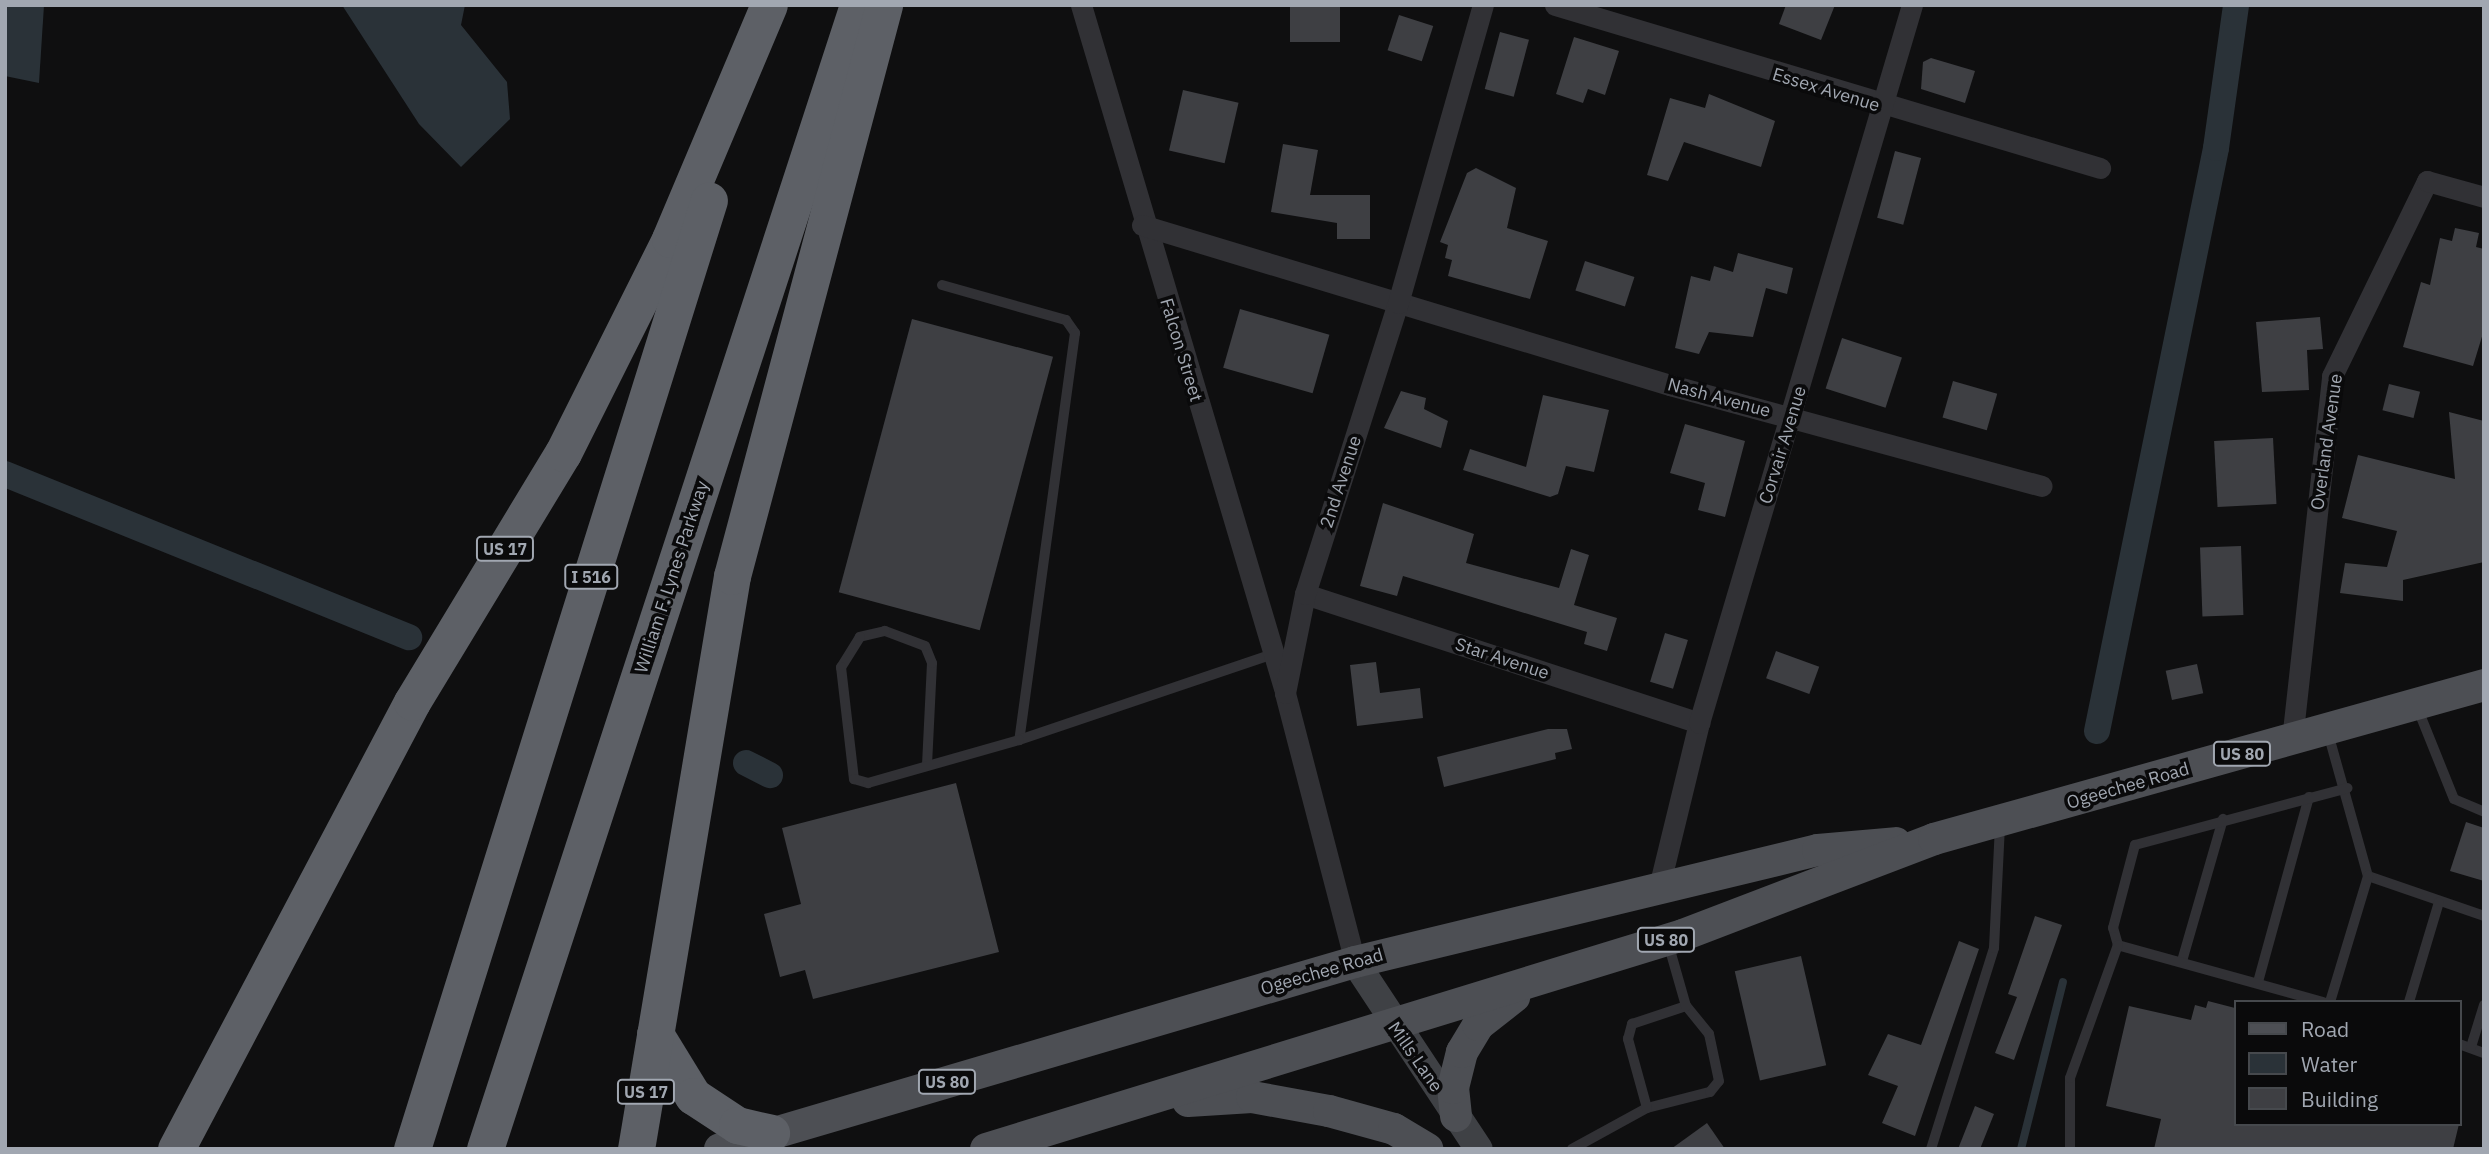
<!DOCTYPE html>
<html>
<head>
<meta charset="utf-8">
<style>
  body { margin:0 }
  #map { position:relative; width:2489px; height:1154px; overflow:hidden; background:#0f0f10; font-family:"IBM Plex Sans",sans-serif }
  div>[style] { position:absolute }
  .water>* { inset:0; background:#2a3238 }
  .stream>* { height:8px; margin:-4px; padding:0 4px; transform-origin:4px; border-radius:4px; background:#2a3238 }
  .canal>* { height:26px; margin:-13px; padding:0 13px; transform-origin:13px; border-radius:13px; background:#2a3238 }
  .building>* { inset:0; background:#3e3f43; transform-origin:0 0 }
  .lane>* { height:10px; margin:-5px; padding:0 5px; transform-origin:5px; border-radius:5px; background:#313135 }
  .street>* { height:21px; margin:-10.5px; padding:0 10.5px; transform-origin:10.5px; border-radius:10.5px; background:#313135 }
  .secondary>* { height:28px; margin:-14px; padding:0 14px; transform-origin:14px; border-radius:14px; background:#3f4145 }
  .primary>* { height:32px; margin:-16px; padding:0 16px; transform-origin:16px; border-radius:16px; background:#4d4f54 }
  .highway>* { height:37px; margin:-18.5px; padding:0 18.5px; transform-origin:18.5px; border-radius:18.5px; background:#5d6066 }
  span { translate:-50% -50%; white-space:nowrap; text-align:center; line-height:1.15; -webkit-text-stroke:7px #0a0a0b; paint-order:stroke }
  .shield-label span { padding:2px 5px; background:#0a0a0b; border:2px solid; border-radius:5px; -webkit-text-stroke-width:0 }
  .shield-label { font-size:16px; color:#a1a7b1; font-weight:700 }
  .street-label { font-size:18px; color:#a1a7b1 }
  .frame { position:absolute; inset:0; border:7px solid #a1a7b1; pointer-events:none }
  .legend { position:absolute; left:2234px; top:1000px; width:228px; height:126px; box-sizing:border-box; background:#0a0a0b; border:2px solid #46494d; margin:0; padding:9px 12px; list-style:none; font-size:21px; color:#a1a7b1 }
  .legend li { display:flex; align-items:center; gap:14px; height:35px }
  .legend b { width:35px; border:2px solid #46494d }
</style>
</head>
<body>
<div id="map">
  <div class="water">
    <div style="clip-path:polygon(5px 5px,44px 5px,39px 83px,5px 76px)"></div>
    <div style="clip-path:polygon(342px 5px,465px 5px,461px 25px,507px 82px,510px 119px,461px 167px,419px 124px)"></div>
  </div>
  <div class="stream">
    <div style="left:2021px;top:1149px;width:172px;rotate:-75.9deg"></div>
  </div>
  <div class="canal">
    <div style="left:5px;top:474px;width:436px;rotate:22deg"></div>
    <div style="left:2097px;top:731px;width:595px;rotate:-78.46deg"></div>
    <div style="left:2216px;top:148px;width:144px;rotate:-82deg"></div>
    <div style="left:746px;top:763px;width:27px;rotate:27deg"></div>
  </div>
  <div class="building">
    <div style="left:1290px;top:5px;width:50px;height:37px"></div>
    <div style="clip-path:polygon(1786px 5px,1835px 5px,1821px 40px,1779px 24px)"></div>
    <div style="left:1399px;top:15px;width:36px;height:37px;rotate:18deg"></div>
    <div style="left:1500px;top:32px;width:30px;height:59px;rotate:15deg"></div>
    <div style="clip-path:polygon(1574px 37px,1619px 51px,1605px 95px,1588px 89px,1583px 103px,1556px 94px)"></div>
    <div style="clip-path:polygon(1931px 58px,1975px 71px,1965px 103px,1921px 89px,1923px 62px)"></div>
    <div style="left:1183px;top:90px;width:57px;height:62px;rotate:13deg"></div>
    <div style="clip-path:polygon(1709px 94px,1775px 121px,1761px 167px,1684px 142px,1668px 181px,1647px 175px,1670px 98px,1705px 108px)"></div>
    <div style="clip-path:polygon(1283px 144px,1318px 150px,1310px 195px,1370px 195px,1370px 239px,1337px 239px,1337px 223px,1271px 212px)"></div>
    <div style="left:1895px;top:151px;width:27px;height:69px;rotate:15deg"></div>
    <div style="clip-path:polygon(1476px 168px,1516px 188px,1507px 228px,1548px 241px,1530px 299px,1448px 276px,1452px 260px,1445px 258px,1448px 245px,1440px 242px,1467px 173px)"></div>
    <div style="clip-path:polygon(2455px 228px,2479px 233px,2476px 247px,2484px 249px,2484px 330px,2473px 366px,2403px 347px,2421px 282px,2430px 285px,2440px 238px,2452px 241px)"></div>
    <div style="clip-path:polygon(1738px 253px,1793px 268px,1787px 294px,1766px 288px,1753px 337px,1709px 332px,1699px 354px,1675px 348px,1691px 276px,1710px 281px,1714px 266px,1733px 272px)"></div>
    <div style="left:1585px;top:261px;width:52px;height:31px;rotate:18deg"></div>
    <div style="left:1240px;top:309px;width:93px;height:61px;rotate:16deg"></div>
    <div style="clip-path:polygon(2320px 317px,2323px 349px,2307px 350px,2309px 390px,2262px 392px,2256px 322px)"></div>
    <div style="left:912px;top:319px;width:146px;height:283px;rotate:15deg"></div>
    <div style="left:1842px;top:338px;width:63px;height:53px;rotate:18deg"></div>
    <div style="left:1953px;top:381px;width:46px;height:38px;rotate:16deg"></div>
    <div style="left:2389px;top:384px;width:32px;height:27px;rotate:14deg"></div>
    <div style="clip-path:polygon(1401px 391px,1426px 398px,1424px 409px,1448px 421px,1441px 448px,1384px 428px)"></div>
    <div style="clip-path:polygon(1543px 395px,1609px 410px,1594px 472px,1566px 466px,1558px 494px,1550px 497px,1463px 470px,1470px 449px,1526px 467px)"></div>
    <div style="clip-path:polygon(2449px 412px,2484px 421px,2484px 562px,2403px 580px,2403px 601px,2340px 593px,2345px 563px,2387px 567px,2397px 531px,2342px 518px,2358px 455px,2455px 479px)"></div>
    <div style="clip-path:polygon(1685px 424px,1745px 441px,1725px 517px,1698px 510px,1705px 483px,1670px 473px)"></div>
    <div style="left:2273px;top:438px;width:66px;height:59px;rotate:87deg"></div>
    <div style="clip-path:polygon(1383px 503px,1474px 534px,1466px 563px,1559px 588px,1571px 549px,1589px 555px,1574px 605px,1617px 618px,1607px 651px,1584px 644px,1587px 632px,1403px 576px,1397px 596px,1360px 586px)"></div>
    <div style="left:2241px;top:546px;width:69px;height:41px;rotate:88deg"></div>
    <div style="left:1665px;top:633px;width:24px;height:51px;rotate:17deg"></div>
    <div style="left:1776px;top:651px;width:46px;height:29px;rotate:20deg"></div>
    <div style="clip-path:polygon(1376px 662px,1380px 693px,1420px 688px,1423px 718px,1357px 726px,1350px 665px)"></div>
    <div style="left:2197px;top:664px;width:30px;height:32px;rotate:78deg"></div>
    <div style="clip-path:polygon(1548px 729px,1567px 729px,1572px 749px,1555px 753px,1556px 759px,1444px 787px,1437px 757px)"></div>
    <div style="clip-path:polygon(956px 783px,999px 952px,813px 999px,805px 970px,780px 977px,764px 914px,801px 904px,782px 828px)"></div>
    <div style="clip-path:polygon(2466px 822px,2484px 828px,2484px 881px,2450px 871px)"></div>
    <div style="clip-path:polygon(2035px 916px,2062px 925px,2014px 1060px,1995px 1053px,2017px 997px,2008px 994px)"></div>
    <div style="clip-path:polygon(1959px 941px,1979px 949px,1915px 1136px,1882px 1123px,1898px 1086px,1868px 1075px,1888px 1034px,1921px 1045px)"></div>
    <div style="left:1801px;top:956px;width:112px;height:68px;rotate:77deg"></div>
    <div style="clip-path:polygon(2208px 1001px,2235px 1008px,2235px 1124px,2459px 1124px,2453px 1149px,2154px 1149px,2161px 1119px,2106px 1106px,2129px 1006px,2191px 1020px,2195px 1005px,2206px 1008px)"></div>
    <div style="clip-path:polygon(1975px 1106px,1994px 1114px,1980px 1149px,1958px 1149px)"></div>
    <div style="clip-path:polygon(1707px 1123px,1725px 1149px,1671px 1149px)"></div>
  </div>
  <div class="lane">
    <div style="left:942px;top:285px;width:129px;rotate:15.8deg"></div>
    <div style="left:1066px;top:320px;width:16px;rotate:55deg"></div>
    <div style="left:1075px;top:333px;width:411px;rotate:97.8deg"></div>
    <div style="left:1019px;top:740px;width:268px;rotate:-18.7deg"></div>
    <div style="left:2417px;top:707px;width:99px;rotate:68.1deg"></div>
    <div style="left:2454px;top:799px;width:33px;rotate:23deg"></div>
    <div style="left:2328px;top:733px;width:148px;rotate:74.4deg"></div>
    <div style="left:2368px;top:876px;width:123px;rotate:19deg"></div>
    <div style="left:927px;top:765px;width:102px;rotate:-87.2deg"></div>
    <div style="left:932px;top:663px;width:18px;rotate:-112deg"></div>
    <div style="left:925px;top:646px;width:43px;rotate:-159.4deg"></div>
    <div style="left:885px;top:631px;width:26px;rotate:167deg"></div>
    <div style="left:860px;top:637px;width:36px;rotate:122deg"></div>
    <div style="left:841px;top:667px;width:113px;rotate:83.4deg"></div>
    <div style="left:854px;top:779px;width:15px;rotate:16deg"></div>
    <div style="left:868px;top:783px;width:157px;rotate:-15.9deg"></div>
    <div style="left:2182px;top:961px;width:148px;rotate:-73.9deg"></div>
    <div style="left:2258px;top:982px;width:192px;rotate:-74.6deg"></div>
    <div style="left:2323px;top:1002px;width:213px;rotate:-164.5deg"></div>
    <div style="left:2118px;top:945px;width:18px;rotate:-106deg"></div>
    <div style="left:2113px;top:928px;width:86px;rotate:-75.2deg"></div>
    <div style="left:2135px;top:845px;width:220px;rotate:-15deg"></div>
    <div style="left:2330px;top:1002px;width:132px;rotate:-73.2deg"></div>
    <div style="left:2409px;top:1002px;width:104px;rotate:-73.3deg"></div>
    <div style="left:2459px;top:1044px;width:27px;rotate:20deg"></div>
    <div style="left:2471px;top:1047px;width:44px;rotate:-72.8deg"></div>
    <div style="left:1647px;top:1108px;width:65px;rotate:-14.3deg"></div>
    <div style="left:1710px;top:1092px;width:14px;rotate:-51deg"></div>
    <div style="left:1719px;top:1081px;width:48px;rotate:-102deg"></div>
    <div style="left:1709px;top:1034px;width:36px;rotate:-129deg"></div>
    <div style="left:1572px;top:1149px;width:85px;rotate:-28.7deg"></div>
    <div style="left:1647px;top:1108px;width:72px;rotate:-105.4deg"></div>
    <div style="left:1628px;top:1039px;width:16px;rotate:-75deg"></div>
    <div style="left:1632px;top:1024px;width:57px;rotate:-18.4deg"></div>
    <div style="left:1686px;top:1006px;width:66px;rotate:-105.9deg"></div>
    <div style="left:1931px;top:1149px;width:211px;rotate:-72.6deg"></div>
    <div style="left:1994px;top:948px;width:123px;rotate:-87.2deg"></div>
    <div style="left:2070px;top:1149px;width:71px;rotate:-90deg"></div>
    <div style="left:2070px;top:1078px;width:141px;rotate:-70.2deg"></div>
  </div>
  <div class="street">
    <div style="left:1081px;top:5px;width:713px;rotate:73.45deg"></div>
    <div style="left:1555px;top:5px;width:569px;rotate:16.65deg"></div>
    <div style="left:1142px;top:225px;width:552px;rotate:16.86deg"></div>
    <div style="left:1670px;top:385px;width:385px;rotate:15.2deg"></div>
    <div style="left:1305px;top:594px;width:415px;rotate:18.1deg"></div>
    <div style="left:2292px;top:740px;width:366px;rotate:-83.7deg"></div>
    <div style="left:2332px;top:376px;width:217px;rotate:-64deg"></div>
    <div style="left:2427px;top:181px;width:59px;rotate:15.7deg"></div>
    <div style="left:1659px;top:887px;width:169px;rotate:-76.3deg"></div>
    <div style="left:1699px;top:723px;width:749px;rotate:-73.48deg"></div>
    <div style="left:1355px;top:962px;width:278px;rotate:-104.6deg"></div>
    <div style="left:1285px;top:693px;width:101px;rotate:-78.6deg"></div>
    <div style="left:1305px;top:594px;width:305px;rotate:-72.3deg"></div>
    <div style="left:1398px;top:303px;width:310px;rotate:-74.1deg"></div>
  </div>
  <div class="secondary">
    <div style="left:1355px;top:962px;width:224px;rotate:56.5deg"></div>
  </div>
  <div class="primary">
    <div style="left:1188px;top:1101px;width:64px;rotate:-3.6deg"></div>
    <div style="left:1252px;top:1097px;width:78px;rotate:10.3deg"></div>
    <div style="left:1329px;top:1111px;width:67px;rotate:15.5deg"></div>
    <div style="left:1394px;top:1129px;width:39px;rotate:31deg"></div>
    <div style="left:1456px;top:1116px;width:28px;rotate:-96deg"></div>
    <div style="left:1453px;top:1088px;width:37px;rotate:-76deg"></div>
    <div style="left:1462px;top:1052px;width:31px;rotate:-59deg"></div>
    <div style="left:1478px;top:1025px;width:46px;rotate:-37.9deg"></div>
    <div style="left:720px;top:1149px;width:662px;rotate:-16.41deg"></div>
    <div style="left:1355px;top:962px;width:476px;rotate:-13.6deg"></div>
    <div style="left:1818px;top:850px;width:78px;rotate:-5.1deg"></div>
    <div style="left:986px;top:1149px;width:729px;rotate:-17.07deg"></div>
    <div style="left:1683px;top:935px;width:269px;rotate:-20.9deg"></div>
    <div style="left:1934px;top:839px;width:571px;rotate:-15.64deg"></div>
  </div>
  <div class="highway">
    <div style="left:655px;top:1034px;width:73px;rotate:58.5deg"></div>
    <div style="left:693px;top:1096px;width:53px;rotate:33.4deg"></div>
    <div style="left:737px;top:1125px;width:35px;rotate:13deg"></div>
    <div style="left:176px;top:1149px;width:505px;rotate:-62.17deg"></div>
    <div style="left:412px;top:702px;width:291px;rotate:-58.8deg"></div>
    <div style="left:563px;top:453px;width:239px;rotate:-63.4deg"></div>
    <div style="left:670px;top:239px;width:254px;rotate:-67.1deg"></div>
    <div style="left:412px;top:1149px;width:994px;rotate:-72.62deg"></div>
    <div style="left:485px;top:1149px;width:1203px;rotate:-71.94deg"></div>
    <div style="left:636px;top:1149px;width:581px;rotate:-80.49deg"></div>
    <div style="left:732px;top:576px;width:591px;rotate:-75.09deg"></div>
  </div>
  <div class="shield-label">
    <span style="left:505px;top:549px">US 17</span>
    <span style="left:591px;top:577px">I 516</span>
    <span style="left:2242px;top:754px">US 80</span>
    <span style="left:1666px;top:940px">US 80</span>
    <span style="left:947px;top:1082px">US 80</span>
    <span style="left:646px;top:1092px">US 17</span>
  </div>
  <div class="street-label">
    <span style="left:1826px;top:90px;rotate:17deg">Essex Avenue</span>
    <span style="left:1181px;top:350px;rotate:73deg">Falcon Street</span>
    <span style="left:1719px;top:398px;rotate:15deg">Nash Avenue</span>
    <span style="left:2327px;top:442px;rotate:-82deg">Overland Avenue</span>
    <span style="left:1783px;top:445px;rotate:-73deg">Corvair Avenue</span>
    <span style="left:1341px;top:482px;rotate:-72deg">2nd Avenue</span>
    <span style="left:672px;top:577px;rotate:-72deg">William F. Lynes Parkway</span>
    <span style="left:1502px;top:659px;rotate:18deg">Star Avenue</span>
    <span style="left:2128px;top:786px;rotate:-16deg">Ogeechee Road</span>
    <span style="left:1322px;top:972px;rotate:-16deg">Ogeechee Road</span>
    <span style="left:1415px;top:1057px;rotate:55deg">Mills Lane</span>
  </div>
  <div class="frame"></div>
  <ul class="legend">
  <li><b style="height:9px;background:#4d4f54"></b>Road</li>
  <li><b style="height:19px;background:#2a3238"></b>Water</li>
  <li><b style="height:19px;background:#3e3f43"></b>Building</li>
  </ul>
</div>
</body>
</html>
